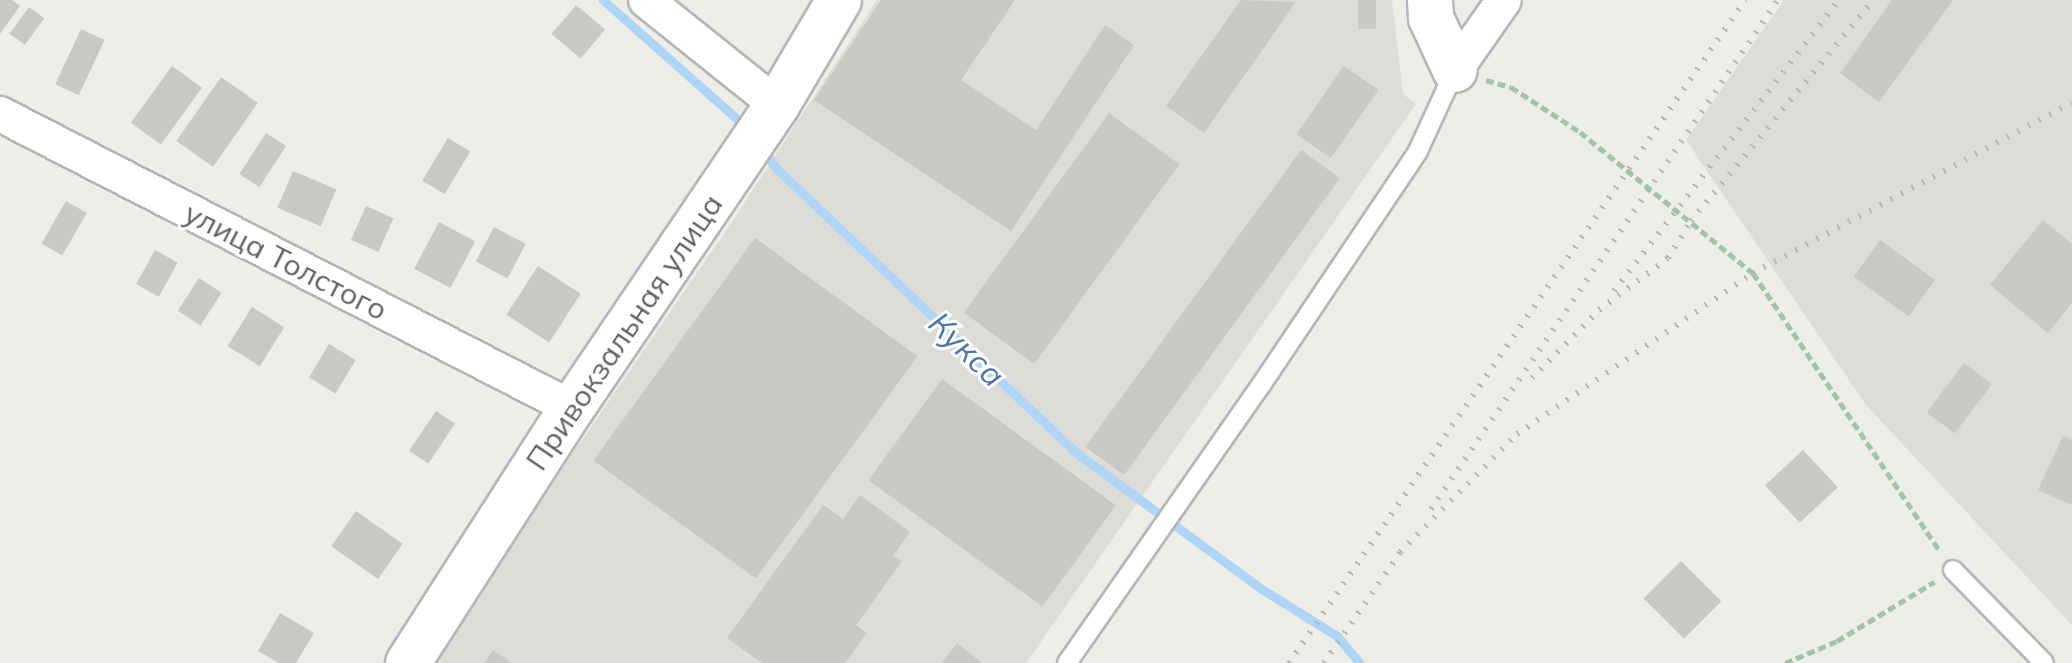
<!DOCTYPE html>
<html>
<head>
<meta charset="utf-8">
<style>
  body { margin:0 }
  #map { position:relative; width:2072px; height:663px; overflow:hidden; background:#efede7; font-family:Mulish,sans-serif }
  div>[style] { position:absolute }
  .industrial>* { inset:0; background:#dedcd9 }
  .stream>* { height:9px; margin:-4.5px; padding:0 4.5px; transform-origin:4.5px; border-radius:4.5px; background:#b0d4f5 }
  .building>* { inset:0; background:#cac8c3; transform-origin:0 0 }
  .path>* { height:5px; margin-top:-2.5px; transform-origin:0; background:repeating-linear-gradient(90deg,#a0c3ac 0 8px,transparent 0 12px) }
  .roads { filter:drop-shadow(2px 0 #b4b6ba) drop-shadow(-2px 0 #b4b6ba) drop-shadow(0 2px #b4b6ba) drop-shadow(0 -2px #b4b6ba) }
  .lane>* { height:18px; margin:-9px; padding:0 9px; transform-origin:9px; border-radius:9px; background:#fff }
  .street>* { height:34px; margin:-17px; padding:0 17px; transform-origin:17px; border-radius:17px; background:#fff }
  .secondary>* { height:44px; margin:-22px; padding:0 22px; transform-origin:22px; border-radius:22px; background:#fff }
  .rail>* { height:6px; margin-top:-3px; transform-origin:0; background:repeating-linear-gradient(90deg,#b4b5b5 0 2px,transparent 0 12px) }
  span { translate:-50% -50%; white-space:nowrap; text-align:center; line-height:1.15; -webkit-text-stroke:6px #fff; paint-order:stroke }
  .street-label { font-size:30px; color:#5e6165 }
  .water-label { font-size:32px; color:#4e75a6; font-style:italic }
</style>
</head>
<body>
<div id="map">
  <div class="industrial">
    <div style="clip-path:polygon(877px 0,1392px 0,1403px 94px,1416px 104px,1026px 663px,429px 663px,732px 222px)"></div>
    <div style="clip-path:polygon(1784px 0,2072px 0,2072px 625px,1866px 405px,1686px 140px)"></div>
  </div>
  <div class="stream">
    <div style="left:603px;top:0;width:193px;rotate:41.6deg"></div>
    <div style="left:763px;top:150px;width:22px;rotate:54deg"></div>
    <div style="left:776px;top:168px;width:412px;rotate:43.5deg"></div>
    <div style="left:1075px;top:452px;width:230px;rotate:36.3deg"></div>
    <div style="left:1260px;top:588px;width:91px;rotate:31.9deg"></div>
    <div style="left:1337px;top:636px;width:35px;rotate:50deg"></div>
  </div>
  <div class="building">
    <div style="clip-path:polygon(0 0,12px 0,20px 6px,0 34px)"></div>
    <div style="clip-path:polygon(881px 0,1015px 0,961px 80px,1036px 130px,1105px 25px,1134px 45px,1011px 231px,814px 100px)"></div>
    <div style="clip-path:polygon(1241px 0,1296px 2px,1204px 133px,1166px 106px)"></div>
    <div style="left:1358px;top:0;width:18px;height:29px"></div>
    <div style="clip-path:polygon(1892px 0,1953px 0,1879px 102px,1840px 73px)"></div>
    <div style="left:576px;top:5px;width:38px;height:38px;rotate:40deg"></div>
    <div style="left:29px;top:7px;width:19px;height:33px;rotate:36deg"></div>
    <div style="left:81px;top:29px;width:26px;height:61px;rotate:25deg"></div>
    <div style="left:172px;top:66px;width:37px;height:70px;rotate:36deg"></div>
    <div style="left:1344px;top:66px;width:42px;height:83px;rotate:35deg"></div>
    <div style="left:221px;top:77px;width:45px;height:78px;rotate:35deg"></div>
    <div style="left:1109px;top:113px;width:87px;height:247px;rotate:36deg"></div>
    <div style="left:266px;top:133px;width:24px;height:49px;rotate:33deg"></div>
    <div style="left:448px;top:138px;width:26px;height:50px;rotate:31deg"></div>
    <div style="left:1301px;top:150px;width:48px;height:367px;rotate:36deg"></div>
    <div style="left:293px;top:171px;width:47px;height:40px;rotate:23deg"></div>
    <div style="left:66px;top:201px;width:24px;height:49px;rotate:30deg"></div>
    <div style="left:366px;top:206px;width:30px;height:37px;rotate:24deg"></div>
    <div style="clip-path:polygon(2043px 220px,2072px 244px,2072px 303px,2048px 333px,1990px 285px)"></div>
    <div style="left:439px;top:222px;width:41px;height:53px;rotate:28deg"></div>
    <div style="left:494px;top:227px;width:36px;height:39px;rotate:28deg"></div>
    <div style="left:755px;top:238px;width:201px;height:275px;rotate:36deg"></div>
    <div style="left:1880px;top:240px;width:68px;height:45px;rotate:36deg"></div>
    <div style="left:155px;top:250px;width:26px;height:39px;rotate:29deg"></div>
    <div style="left:538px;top:266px;width:51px;height:58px;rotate:33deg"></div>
    <div style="left:199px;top:278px;width:27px;height:39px;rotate:33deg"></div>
    <div style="left:252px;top:307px;width:38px;height:46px;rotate:32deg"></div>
    <div style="left:329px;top:344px;width:31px;height:39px;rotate:31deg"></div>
    <div style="left:1964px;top:363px;width:35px;height:62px;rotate:37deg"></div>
    <div style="left:942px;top:379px;width:215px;height:125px;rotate:36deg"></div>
    <div style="left:436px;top:411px;width:23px;height:48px;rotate:34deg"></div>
    <div style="clip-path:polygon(2063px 436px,2072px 440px,2072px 505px,2038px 490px)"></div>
    <div style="left:1803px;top:450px;width:51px;height:52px;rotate:47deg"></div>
    <div style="clip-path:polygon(860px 495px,910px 532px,893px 556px,902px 561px,856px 625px,867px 633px,845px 663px,762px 663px,727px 638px,823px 505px,843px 519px)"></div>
    <div style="left:356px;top:511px;width:57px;height:43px;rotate:35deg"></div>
    <div style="left:1681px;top:561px;width:57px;height:53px;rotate:45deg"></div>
    <div style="clip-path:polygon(280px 613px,314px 633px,296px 663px,279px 663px,258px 651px)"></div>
    <div style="clip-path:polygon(957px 643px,982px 663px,942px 663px)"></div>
    <div style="clip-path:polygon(493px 650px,512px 663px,484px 663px)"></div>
  </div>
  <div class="path">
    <div style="left:1486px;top:80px;width:26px;rotate:16deg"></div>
    <div style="left:1511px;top:87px;width:82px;rotate:33.1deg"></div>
    <div style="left:1580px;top:132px;width:223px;rotate:39.2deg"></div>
    <div style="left:1753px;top:273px;width:335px;rotate:56.1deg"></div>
    <div style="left:1785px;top:663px;width:56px;rotate:-22.9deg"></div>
    <div style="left:1837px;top:641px;width:114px;rotate:-31.3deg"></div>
  </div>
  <div class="roads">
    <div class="lane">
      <div style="left:1953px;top:570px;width:130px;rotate:45.6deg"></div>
      <div style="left:1067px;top:663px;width:339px;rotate:-55.1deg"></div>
      <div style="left:1261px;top:385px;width:282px;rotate:-56.1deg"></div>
      <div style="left:1418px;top:151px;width:89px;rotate:-65.4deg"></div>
    </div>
    <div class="street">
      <div style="left:646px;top:0;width:168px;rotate:38.7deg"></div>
      <div style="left:1455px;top:70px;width:85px;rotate:-55deg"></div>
      <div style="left:0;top:114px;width:643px;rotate:27.2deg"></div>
    </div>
    <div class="secondary">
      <div style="left:1430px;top:0;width:18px;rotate:87deg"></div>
      <div style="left:1431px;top:18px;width:57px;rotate:65.2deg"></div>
      <div style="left:408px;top:663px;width:303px;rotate:-57.3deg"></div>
      <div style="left:572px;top:408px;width:366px;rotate:-55.9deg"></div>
      <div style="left:777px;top:105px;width:122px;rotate:-59.4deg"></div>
    </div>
  </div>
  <div class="rail">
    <div style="left:1614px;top:291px;width:368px;rotate:-52.3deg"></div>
    <div style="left:1532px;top:378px;width:95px;rotate:-45.4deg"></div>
    <div style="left:1599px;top:310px;width:86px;rotate:-37deg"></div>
    <div style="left:1668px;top:258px;width:44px;rotate:-58.1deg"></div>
    <div style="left:1691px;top:221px;width:286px;rotate:-50.5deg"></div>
    <div style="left:1431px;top:509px;width:616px;rotate:-55.72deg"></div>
    <div style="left:1400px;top:552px;width:166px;rotate:-45.2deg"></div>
    <div style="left:1517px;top:434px;width:286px;rotate:-34.3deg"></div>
    <div style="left:1753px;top:273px;width:361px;rotate:-28.1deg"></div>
    <div style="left:1289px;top:663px;width:805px;rotate:-55.48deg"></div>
    <div style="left:1324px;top:663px;width:143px;rotate:-55.5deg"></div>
  </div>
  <div class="street-label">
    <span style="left:286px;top:261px;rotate:27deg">улица Толстого</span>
    <span style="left:624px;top:332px;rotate:-56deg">Привокзальная улица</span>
  </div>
  <div class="water-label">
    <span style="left:967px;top:349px;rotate:44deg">Кукса</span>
  </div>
</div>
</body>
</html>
